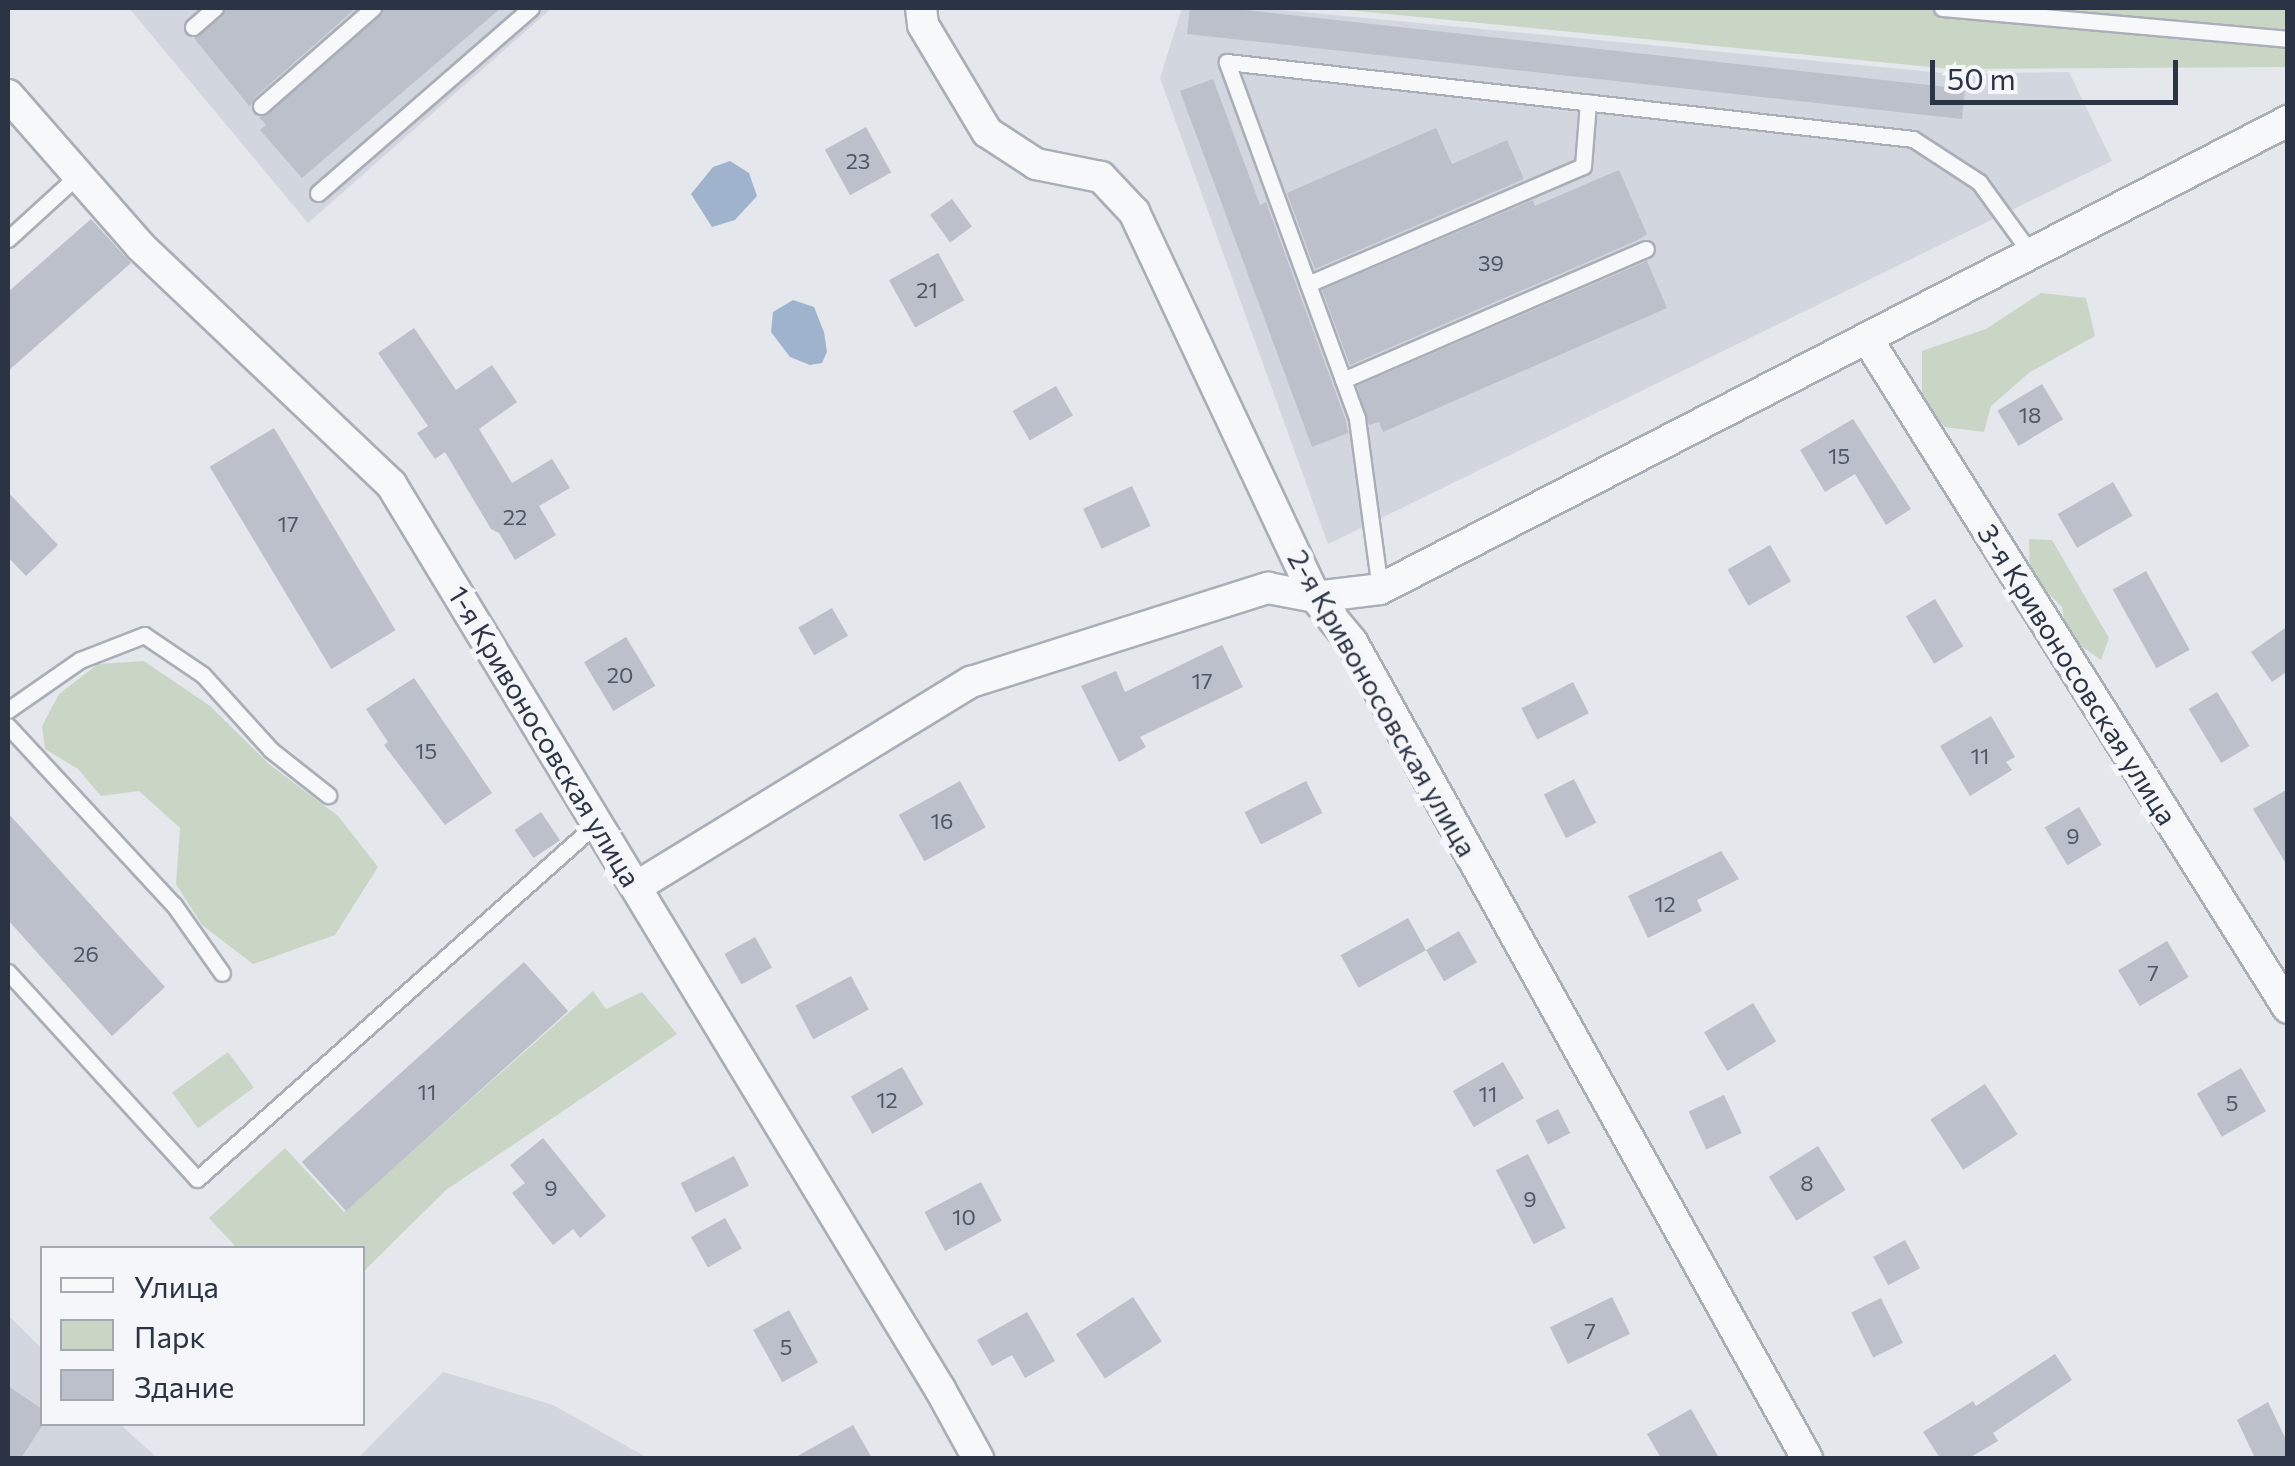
<!DOCTYPE html>
<html>
<head>
<meta charset="utf-8">
<style>
  body { margin:0 }
  #map { position:relative; width:2295px; height:1466px; overflow:hidden; background:#e4e7ec; font-family:Commissioner,sans-serif }
  div>[style] { position:absolute }
  .built>* { inset:0; background:#d2d6de }
  .green>* { inset:0; background:#c9d6c5; transform-origin:0 0 }
  .water>* { inset:0; background:#9fb4cc }
  .building>* { inset:0; background:#bbc0ca; transform-origin:0 0 }
  .roads { filter:drop-shadow(2px 0 #a9aeb7) drop-shadow(-2px 0 #a9aeb7) drop-shadow(0 2px #a9aeb7) drop-shadow(0 -2px #a9aeb7) }
  .lane>* { height:15px; margin:-7.5px; padding:0 7.5px; transform-origin:7.5px; border-radius:7.5px; background:#f7f8fa }
  .street>* { height:30px; margin:-15px; padding:0 15px; transform-origin:15px; border-radius:15px; background:#f7f8fa }
  span { translate:-50% -50%; white-space:nowrap; text-align:center; line-height:1.15; -webkit-text-stroke:10px #f4f6f9; paint-order:stroke }
  .number-label { font-size:22px; color:#4f5766 }
  .number-label span { -webkit-text-stroke-width:0 }
  .street-label { font-size:28px; color:#2b3445 }
  .frame { position:absolute; inset:0; border:10px solid #2b3445; pointer-events:none }
  .legend { position:absolute; left:40px; top:1246px; width:325px; height:180px; box-sizing:border-box; background:#f4f6f9; border:2px solid #a4a8b1; margin:0; padding:12px 18px; list-style:none; font-size:30px; color:#2b3445 }
  .legend li { display:flex; align-items:center; gap:20px; height:50px }
  .legend b { width:50px; border:2px solid #a4a8b1 }
  .scale { position:absolute; left:1930px; top:60px; width:248px; height:45px; box-sizing:border-box; border:5px solid #2b3445; border-top:0; padding-left:12px; font-size:30px; line-height:35px; white-space:nowrap; color:#2b3445; -webkit-text-stroke:8px #f4f6f9; paint-order:stroke }
</style>
</head>
<body>
<div id="map">
  <div class="built">
    <div style="clip-path:polygon(129px 8px,552px 8px,308px 223px)"></div>
    <div style="clip-path:polygon(1182px 8px,1260px 8px,1954px 74px,2069px 72px,2112px 161px,1328px 544px,1160px 78px)"></div>
    <div style="clip-path:polygon(8px 1315px,42px 1349px,42px 1424px,120px 1424px,157px 1458px,8px 1458px)"></div>
    <div style="clip-path:polygon(443px 1372px,553px 1405px,648px 1458px,358px 1458px)"></div>
  </div>
  <div class="green">
    <div style="clip-path:polygon(1327px 8px,2287px 8px,2287px 67px,1951px 69px)"></div>
    <div style="clip-path:polygon(2041px 293px,2086px 298px,2095px 336px,2030px 372px,1991px 406px,1984px 432px,1945px 427px,1922px 402px,1922px 351px,1986px 329px)"></div>
    <div style="clip-path:polygon(2029px 539px,2052px 540px,2109px 638px,2101px 660px,2067px 636px,2062px 607px,2030px 575px)"></div>
    <div style="clip-path:polygon(144px 661px,210px 706px,269px 764px,338px 816px,378px 867px,335px 935px,253px 964px,202px 925px,176px 884px,180px 828px,139px 791px,101px 796px,78px 769px,45px 749px,42px 726px,59px 694px,98px 664px)"></div>
    <div style="clip-path:polygon(593px 991px,606px 1009px,642px 992px,677px 1034px,446px 1190px,363px 1272px,362px 1248px,237px 1248px,209px 1218px,285px 1148px,344px 1212px)"></div>
    <div style="left:228px;top:1052px;width:44px;height:69px;rotate:54deg"></div>
  </div>
  <div class="water">
    <div style="clip-path:polygon(730px 161px,749px 173px,757px 196px,735px 220px,712px 227px,691px 194px,713px 167px)"></div>
    <div style="clip-path:polygon(793px 300px,814px 307px,824px 332px,827px 352px,822px 363px,810px 365px,790px 357px,771px 332px,773px 312px)"></div>
  </div>
  <div class="building">
    <div style="clip-path:polygon(226px 8px,356px 8px,254px 98px,250px 107px,194px 38px,222px 17px)"></div>
    <div style="clip-path:polygon(384px 8px,501px 8px,302px 178px,260px 130px,266px 125px,259px 117px,268px 114px,380px 16px)"></div>
    <div style="clip-path:polygon(1190px 8px,1226px 8px,1965px 89px,1962px 119px,1187px 34px)"></div>
    <div style="clip-path:polygon(1213px 79px,1260px 205px,1266px 202px,1346px 421px,1348px 433px,1312px 447px,1180px 91px)"></div>
    <div style="left:866px;top:127px;width:52px;height:47px;rotate:61deg"></div>
    <div style="clip-path:polygon(1436px 128px,1452px 164px,1507px 140px,1524px 179px,1315px 269px,1287px 193px)"></div>
    <div style="clip-path:polygon(1619px 170px,1647px 234px,1638px 240px,1350px 365px,1322px 290px,1533px 200px,1535px 206px)"></div>
    <div style="left:952px;top:199px;width:34px;height:27px;rotate:54deg"></div>
    <div style="clip-path:polygon(91px 219px,131px 263px,8px 371px,8px 292px)"></div>
    <div style="left:938px;top:253px;width:54px;height:56px;rotate:61deg"></div>
    <div style="clip-path:polygon(1647px 261px,1667px 308px,1383px 432px,1379px 422px,1369px 425px,1357px 386px)"></div>
    <div style="clip-path:polygon(414px 328px,456px 390px,492px 365px,517px 402px,479px 429px,512px 483px,552px 459px,570px 488px,539px 506px,556px 535px,515px 560px,499px 533px,491px 529px,445px 452px,435px 459px,417px 433px,428px 426px,378px 353px)"></div>
    <div style="left:2042px;top:384px;width:41px;height:52px;rotate:59deg"></div>
    <div style="left:1056px;top:386px;width:34px;height:50px;rotate:60deg"></div>
    <div style="clip-path:polygon(1853px 419px,1911px 509px,1886px 525px,1855px 474px,1825px 492px,1800px 450px)"></div>
    <div style="left:274px;top:428px;width:236px;height:75px;rotate:59deg"></div>
    <div style="left:2113px;top:482px;width:39px;height:64px;rotate:60deg"></div>
    <div style="left:1132px;top:486px;width:44px;height:54px;rotate:65deg"></div>
    <div style="clip-path:polygon(8px 492px,58px 545px,26px 576px,8px 557px)"></div>
    <div style="left:1770px;top:545px;width:42px;height:49px;rotate:60deg"></div>
    <div style="left:2146px;top:571px;width:90px;height:38px;rotate:61deg"></div>
    <div style="left:1935px;top:599px;width:55px;height:34px;rotate:59deg"></div>
    <div style="left:832px;top:608px;width:32px;height:39px;rotate:60deg"></div>
    <div style="clip-path:polygon(2288px 626px,2288px 671px,2272px 682px,2251px 652px)"></div>
    <div style="left:626px;top:637px;width:57px;height:49px;rotate:59deg"></div>
    <div style="clip-path:polygon(1222px 645px,1243px 687px,1140px 737px,1146px 747px,1119px 762px,1081px 686px,1116px 671px,1125px 692px)"></div>
    <div style="clip-path:polygon(414px 678px,492px 793px,445px 825px,384px 745px,388px 742px,366px 709px)"></div>
    <div style="left:1573px;top:682px;width:35px;height:58px;rotate:63deg"></div>
    <div style="left:2217px;top:692px;width:63px;height:33px;rotate:59deg"></div>
    <div style="clip-path:polygon(1991px 716px,2015px 757px,2006px 762px,2012px 770px,1970px 796px,1940px 746px)"></div>
    <div style="left:1574px;top:779px;width:49px;height:34px;rotate:63deg"></div>
    <div style="left:960px;top:781px;width:53px;height:70px;rotate:61deg"></div>
    <div style="left:1306px;top:781px;width:36px;height:69px;rotate:63deg"></div>
    <div style="clip-path:polygon(2288px 789px,2288px 867px,2253px 809px)"></div>
    <div style="left:2079px;top:807px;width:44px;height:40px;rotate:59deg"></div>
    <div style="left:541px;top:812px;width:34px;height:32px;rotate:56deg"></div>
    <div style="clip-path:polygon(8px 813px,165px 987px,112px 1036px,8px 920px)"></div>
    <div style="clip-path:polygon(1721px 851px,1739px 879px,1697px 900px,1702px 911px,1648px 938px,1628px 896px)"></div>
    <div style="left:1408px;top:918px;width:37px;height:77px;rotate:61deg"></div>
    <div style="left:1459px;top:931px;width:36px;height:38px;rotate:60deg"></div>
    <div style="left:755px;top:937px;width:35px;height:35px;rotate:61deg"></div>
    <div style="left:2167px;top:941px;width:42px;height:57px;rotate:59deg"></div>
    <div style="left:524px;top:962px;width:66px;height:299px;rotate:48deg"></div>
    <div style="left:851px;top:976px;width:38px;height:63px;rotate:62deg"></div>
    <div style="left:1753px;top:1003px;width:45px;height:57px;rotate:59deg"></div>
    <div style="left:1503px;top:1062px;width:42px;height:58px;rotate:60deg"></div>
    <div style="left:902px;top:1067px;width:43px;height:59px;rotate:60deg"></div>
    <div style="left:2241px;top:1068px;width:50px;height:51px;rotate:60deg"></div>
    <div style="left:1985px;top:1084px;width:60px;height:65px;rotate:57deg"></div>
    <div style="left:1724px;top:1095px;width:42px;height:39px;rotate:65deg"></div>
    <div style="left:1558px;top:1109px;width:27px;height:25px;rotate:63deg"></div>
    <div style="clip-path:polygon(543px 1138px,606px 1216px,580px 1238px,573px 1229px,553px 1245px,512px 1193px,525px 1183px,510px 1165px)"></div>
    <div style="left:1818px;top:1146px;width:52px;height:58px;rotate:58deg"></div>
    <div style="left:1528px;top:1154px;width:83px;height:36px;rotate:63deg"></div>
    <div style="left:734px;top:1156px;width:33px;height:60px;rotate:63deg"></div>
    <div style="left:981px;top:1182px;width:44px;height:64px;rotate:62deg"></div>
    <div style="left:725px;top:1218px;width:35px;height:39px;rotate:61deg"></div>
    <div style="left:1905px;top:1240px;width:32px;height:36px;rotate:62deg"></div>
    <div style="left:1133px;top:1297px;width:53px;height:68px;rotate:57deg"></div>
    <div style="left:1612px;top:1297px;width:41px;height:69px;rotate:64deg"></div>
    <div style="left:1881px;top:1298px;width:50px;height:33px;rotate:64deg"></div>
    <div style="left:789px;top:1310px;width:60px;height:41px;rotate:61deg"></div>
    <div style="clip-path:polygon(1027px 1312px,1055px 1361px,1025px 1378px,1012px 1355px,992px 1366px,977px 1340px)"></div>
    <div style="clip-path:polygon(2055px 1354px,2072px 1380px,1993px 1433px,1998px 1441px,1969px 1458px,1940px 1458px,1923px 1432px,1973px 1401px,1976px 1406px)"></div>
    <div style="clip-path:polygon(8px 1386px,42px 1409px,42px 1426px,21px 1458px,8px 1458px)"></div>
    <div style="clip-path:polygon(2268px 1402px,2288px 1444px,2288px 1458px,2255px 1458px,2237px 1420px)"></div>
    <div style="clip-path:polygon(1691px 1409px,1719px 1458px,1661px 1458px,1647px 1434px)"></div>
    <div style="clip-path:polygon(853px 1425px,872px 1458px,794px 1458px)"></div>
  </div>
  <div class="roads">
    <div class="lane">
      <div style="left:1942px;top:8px;width:347px;rotate:5.1deg"></div>
      <div style="left:193px;top:27px;width:29px;rotate:-41deg"></div>
      <div style="left:261px;top:106px;width:149px;rotate:-41.2deg"></div>
      <div style="left:318px;top:193px;width:282px;rotate:-41deg"></div>
      <div style="left:8px;top:239px;width:95px;rotate:-42.4deg"></div>
      <div style="left:1308px;top:284px;width:299px;rotate:-23.2deg"></div>
      <div style="left:1583px;top:166px;width:64px;rotate:-85.5deg"></div>
      <div style="left:1343px;top:380px;width:330px;rotate:-23.4deg"></div>
      <div style="left:1380px;top:589px;width:173px;rotate:-97.7deg"></div>
      <div style="left:1357px;top:418px;width:379px;rotate:-110.1deg"></div>
      <div style="left:1227px;top:62px;width:690px;rotate:6.4deg"></div>
      <div style="left:1913px;top:139px;width:79px;rotate:33.1deg"></div>
      <div style="left:1979px;top:182px;width:90px;rotate:54deg"></div>
      <div style="left:8px;top:710px;width:88px;rotate:-34.8deg"></div>
      <div style="left:80px;top:660px;width:69px;rotate:-21.3deg"></div>
      <div style="left:144px;top:635px;width:71px;rotate:34.1deg"></div>
      <div style="left:203px;top:675px;width:101px;rotate:47.8deg"></div>
      <div style="left:271px;top:750px;width:73px;rotate:38.3deg"></div>
      <div style="left:8px;top:726px;width:244px;rotate:47.2deg"></div>
      <div style="left:174px;top:905px;width:83px;rotate:54.8deg"></div>
      <div style="left:8px;top:972px;width:280px;rotate:47.6deg"></div>
      <div style="left:197px;top:1179px;width:535px;rotate:-41.67deg"></div>
    </div>
    <div class="street">
      <div style="left:921px;top:8px;width:17px;rotate:83deg"></div>
      <div style="left:923px;top:25px;width:125px;rotate:59.1deg"></div>
      <div style="left:987px;top:132px;width:59px;rotate:33.1deg"></div>
      <div style="left:1036px;top:164px;width:66px;rotate:11.3deg"></div>
      <div style="left:1101px;top:177px;width:48px;rotate:46.7deg"></div>
      <div style="left:1134px;top:212px;width:425px;rotate:64.8deg"></div>
      <div style="left:1315px;top:597px;width:58px;rotate:50.6deg"></div>
      <div style="left:1352px;top:642px;width:934px;rotate:60.86deg"></div>
      <div style="left:8px;top:95px;width:201px;rotate:48.8deg"></div>
      <div style="left:140px;top:246px;width:346px;rotate:43.5deg"></div>
      <div style="left:391px;top:484px;width:1059px;rotate:58.76deg"></div>
      <div style="left:940px;top:1389px;width:79px;rotate:61.2deg"></div>
      <div style="left:1868px;top:340px;width:789px;rotate:57.84deg"></div>
      <div style="left:636px;top:887px;width:393px;rotate:-31.5deg"></div>
      <div style="left:971px;top:682px;width:312px;rotate:-17.6deg"></div>
      <div style="left:1268px;top:588px;width:48px;rotate:10.8deg"></div>
      <div style="left:1315px;top:597px;width:65px;rotate:-7deg"></div>
      <div style="left:1380px;top:589px;width:1022px;rotate:-27.27deg"></div>
    </div>
  </div>
  <div class="number-label">
    <span style="left:858px;top:161px">23</span>
    <span style="left:1491px;top:263px">39</span>
    <span style="left:927px;top:290px">21</span>
    <span style="left:2030px;top:415px">18</span>
    <span style="left:1839px;top:456px">15</span>
    <span style="left:515px;top:517px">22</span>
    <span style="left:288px;top:524px">17</span>
    <span style="left:620px;top:675px">20</span>
    <span style="left:1202px;top:681px">17</span>
    <span style="left:426px;top:751px">15</span>
    <span style="left:1980px;top:756px">11</span>
    <span style="left:942px;top:821px">16</span>
    <span style="left:2073px;top:836px">9</span>
    <span style="left:1665px;top:904px">12</span>
    <span style="left:86px;top:954px">26</span>
    <span style="left:2153px;top:973px">7</span>
    <span style="left:427px;top:1092px">11</span>
    <span style="left:1488px;top:1094px">11</span>
    <span style="left:887px;top:1100px">12</span>
    <span style="left:2232px;top:1103px">5</span>
    <span style="left:1807px;top:1183px">8</span>
    <span style="left:551px;top:1188px">9</span>
    <span style="left:1530px;top:1199px">9</span>
    <span style="left:964px;top:1217px">10</span>
    <span style="left:1590px;top:1331px">7</span>
    <span style="left:786px;top:1347px">5</span>
  </div>
  <div class="street-label">
    <span style="left:2078px;top:674px;rotate:58deg">3-я Кривоносовская улица</span>
    <span style="left:1383px;top:703px;rotate:60deg">2-я Кривоносовская улица</span>
    <span style="left:545px;top:736px;rotate:59deg">1-я Кривоносовская улица</span>
  </div>
  <div class="frame"></div>
  <ul class="legend">
  <li><b style="height:12px;background:#f7f8fa"></b>Улица</li>
  <li><b style="height:28px;background:#c9d6c5"></b>Парк</li>
  <li><b style="height:28px;background:#bbc0ca"></b>Здание</li>
  </ul>
  <div class="scale">50 m</div>
</div>
</body>
</html>
